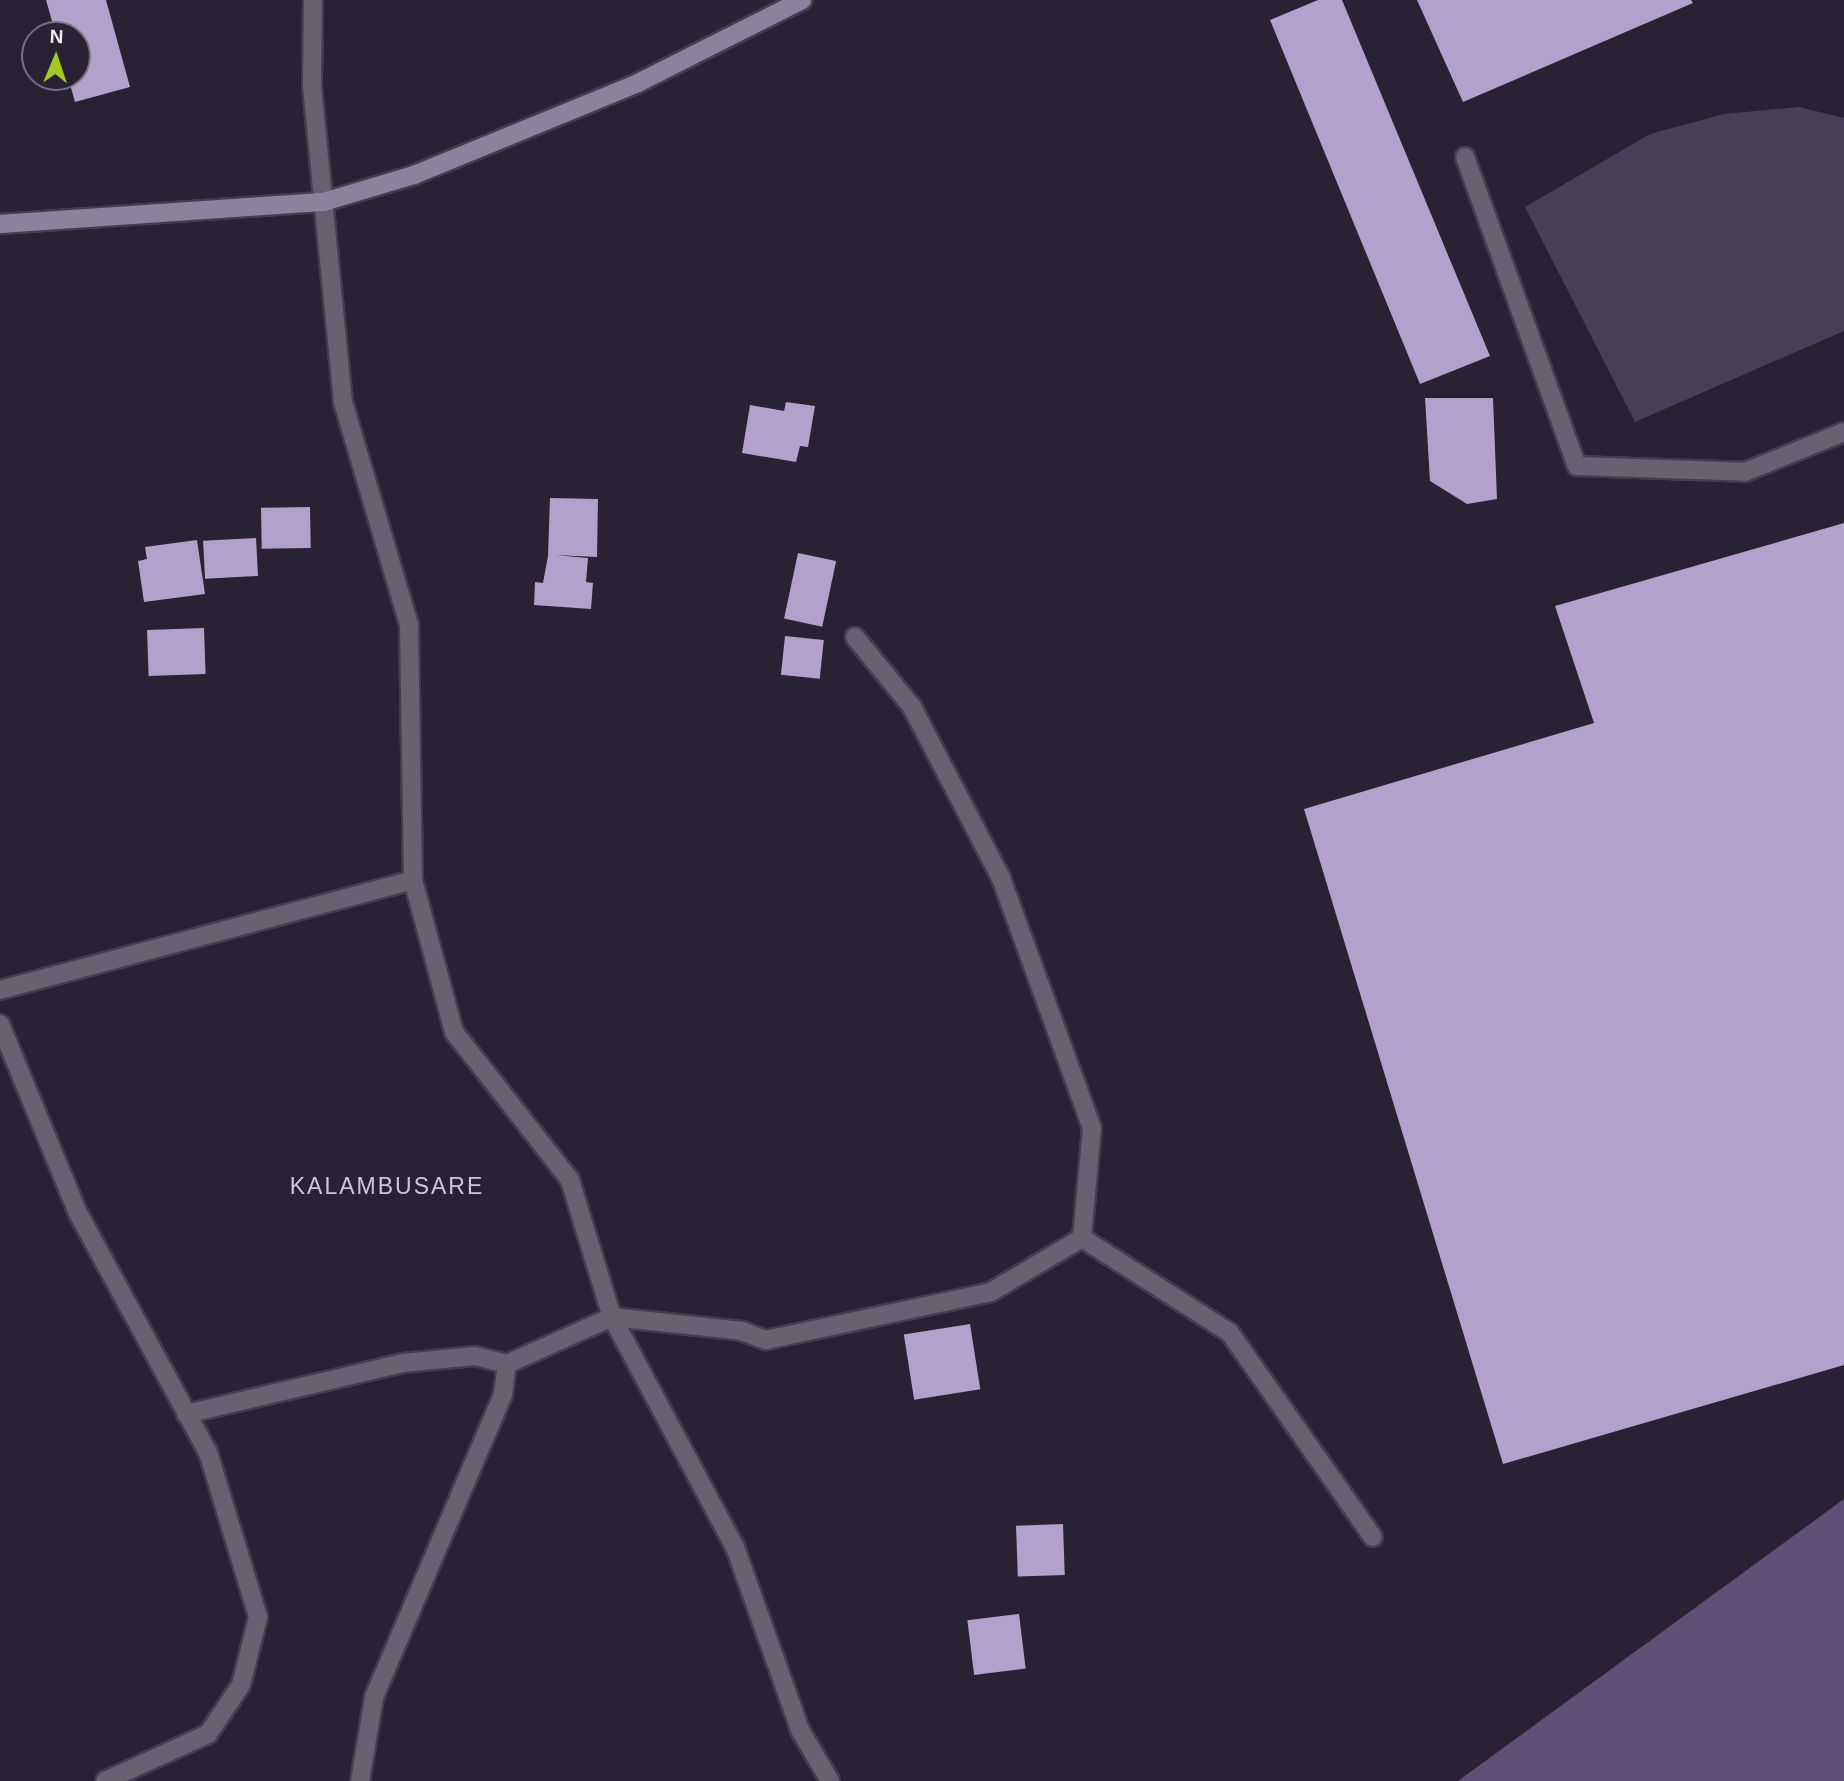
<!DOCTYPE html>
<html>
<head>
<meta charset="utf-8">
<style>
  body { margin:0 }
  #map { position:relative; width:1844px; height:1781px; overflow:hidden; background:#292134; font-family:Helvetica,sans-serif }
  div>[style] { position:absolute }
  .green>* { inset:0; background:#483e58 }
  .forest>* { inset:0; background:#5f5076 }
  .building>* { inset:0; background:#b1a1cb; transform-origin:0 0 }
  .roads { filter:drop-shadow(2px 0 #443d4f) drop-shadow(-2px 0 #443d4f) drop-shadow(0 2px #443d4f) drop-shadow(0 -2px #443d4f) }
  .lane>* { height:18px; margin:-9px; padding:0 9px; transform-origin:9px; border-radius:9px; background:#676172 }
  .street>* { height:18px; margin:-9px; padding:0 9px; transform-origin:9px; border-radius:9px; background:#676172 }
  .secondary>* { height:18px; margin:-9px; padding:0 9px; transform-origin:9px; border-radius:9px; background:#8c829e }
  span { translate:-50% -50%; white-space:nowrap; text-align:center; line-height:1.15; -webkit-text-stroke:7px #292134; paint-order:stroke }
  .quarter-label { font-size:23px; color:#cec5dd; letter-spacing:2px }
  .north { position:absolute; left:21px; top:21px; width:70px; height:70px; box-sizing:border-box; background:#292134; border:2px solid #777181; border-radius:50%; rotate:2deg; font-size:19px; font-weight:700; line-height:28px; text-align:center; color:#ece8f4 }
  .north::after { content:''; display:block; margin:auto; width:24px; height:32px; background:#a4c824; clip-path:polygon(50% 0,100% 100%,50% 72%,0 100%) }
</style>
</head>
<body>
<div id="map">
  <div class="green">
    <div style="clip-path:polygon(1799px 107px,1844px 118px,1844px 331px,1635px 422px,1525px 207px,1650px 134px,1724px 114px)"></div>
  </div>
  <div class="forest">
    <div style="clip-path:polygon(1844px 1499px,1844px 1781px,1458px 1781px)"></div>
  </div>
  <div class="building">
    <div style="clip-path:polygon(46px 0,106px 0,130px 87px,75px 102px,68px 77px,77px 77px,77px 35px,56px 35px)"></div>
    <div style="clip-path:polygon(1318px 0,1342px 0,1490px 356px,1420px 384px,1270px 20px)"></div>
    <div style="clip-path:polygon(1417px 0,1691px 0,1693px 3px,1463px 102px)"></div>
    <div style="clip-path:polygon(1425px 398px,1493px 398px,1497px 499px,1467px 504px,1430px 481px)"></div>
    <div style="clip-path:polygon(786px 402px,815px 406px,808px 447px,800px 446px,796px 462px,742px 453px,750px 405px,784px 411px)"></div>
    <div style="clip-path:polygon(550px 498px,598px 499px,597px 557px,555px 555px,588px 558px,586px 582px,593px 583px,591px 609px,534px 605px,535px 582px,543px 583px,548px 556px)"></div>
    <div style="left:310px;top:507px;width:41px;height:49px;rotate:89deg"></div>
    <div style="clip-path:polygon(1844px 523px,1844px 1365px,1503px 1464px,1304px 809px,1594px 723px,1555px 606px)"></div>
    <div style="left:256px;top:538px;width:38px;height:53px;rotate:87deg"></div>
    <div style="clip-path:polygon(197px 540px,205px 594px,144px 602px,138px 561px,147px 559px,145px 547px)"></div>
    <div style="left:798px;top:553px;width:39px;height:67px;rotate:12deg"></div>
    <div style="left:204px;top:628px;width:46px;height:57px;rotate:88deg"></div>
    <div style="left:785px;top:636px;width:39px;height:39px;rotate:6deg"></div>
    <div style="left:970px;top:1324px;width:66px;height:67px;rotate:81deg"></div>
    <div style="left:1063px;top:1524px;width:51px;height:47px;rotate:88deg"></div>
    <div style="left:1019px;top:1614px;width:55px;height:52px;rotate:83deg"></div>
  </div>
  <div class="roads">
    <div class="lane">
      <div style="left:1465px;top:157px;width:329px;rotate:70.1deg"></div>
      <div style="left:1577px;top:466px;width:168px;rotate:2deg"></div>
      <div style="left:1745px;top:472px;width:107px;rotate:-22deg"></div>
    </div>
    <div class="street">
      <div style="left:313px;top:0;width:86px;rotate:90.7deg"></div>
      <div style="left:312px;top:86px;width:318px;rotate:84.4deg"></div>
      <div style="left:343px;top:402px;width:233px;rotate:73.5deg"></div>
      <div style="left:409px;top:625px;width:255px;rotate:89.1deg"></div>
      <div style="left:413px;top:880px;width:157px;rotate:74.9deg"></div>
      <div style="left:454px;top:1032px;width:188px;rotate:51.9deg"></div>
      <div style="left:570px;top:1180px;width:143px;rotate:73deg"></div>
      <div style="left:612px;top:1317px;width:261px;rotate:61.9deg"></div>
      <div style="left:735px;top:1547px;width:194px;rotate:70.4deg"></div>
      <div style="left:800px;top:1730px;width:59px;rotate:59.5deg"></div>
      <div style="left:855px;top:637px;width:90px;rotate:50.8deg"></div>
      <div style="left:912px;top:707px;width:193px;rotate:62.5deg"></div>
      <div style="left:1001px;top:878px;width:266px;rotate:70deg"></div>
      <div style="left:1092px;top:1128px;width:110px;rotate:95.2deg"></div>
      <div style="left:1082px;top:1238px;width:176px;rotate:32.7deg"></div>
      <div style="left:1230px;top:1333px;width:249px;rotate:55deg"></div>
      <div style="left:0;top:990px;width:427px;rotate:-14.9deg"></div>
      <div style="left:0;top:1024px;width:204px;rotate:67.6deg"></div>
      <div style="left:78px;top:1213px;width:272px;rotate:61.5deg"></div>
      <div style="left:208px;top:1452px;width:172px;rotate:73.1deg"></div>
      <div style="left:258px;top:1617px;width:70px;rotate:104deg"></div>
      <div style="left:241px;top:1685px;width:59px;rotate:124deg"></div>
      <div style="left:208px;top:1734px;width:113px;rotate:155.5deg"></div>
      <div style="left:186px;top:1414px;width:223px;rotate:-13.2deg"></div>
      <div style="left:403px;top:1363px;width:72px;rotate:-5.6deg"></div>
      <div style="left:475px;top:1356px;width:33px;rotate:14deg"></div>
      <div style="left:507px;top:1364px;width:115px;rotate:-24.1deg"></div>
      <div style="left:612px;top:1317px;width:131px;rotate:6.1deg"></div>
      <div style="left:742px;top:1331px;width:26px;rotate:21deg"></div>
      <div style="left:766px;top:1340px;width:230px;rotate:-12deg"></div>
      <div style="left:991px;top:1292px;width:106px;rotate:-30.7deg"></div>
      <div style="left:360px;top:1781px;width:85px;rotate:-80.5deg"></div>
      <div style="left:374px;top:1697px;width:328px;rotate:-66.9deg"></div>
      <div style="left:503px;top:1395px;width:31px;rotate:-83deg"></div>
    </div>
    <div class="secondary">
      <div style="left:0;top:224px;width:324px;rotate:-3.9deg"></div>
      <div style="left:323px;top:202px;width:95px;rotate:-16.5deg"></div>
      <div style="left:414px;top:175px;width:242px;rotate:-22.3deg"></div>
      <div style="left:638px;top:83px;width:184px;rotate:-26.8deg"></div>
    </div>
  </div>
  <div class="quarter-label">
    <span style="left:387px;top:1186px">KALAMBUSARE</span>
  </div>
  <div class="north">N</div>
</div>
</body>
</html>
